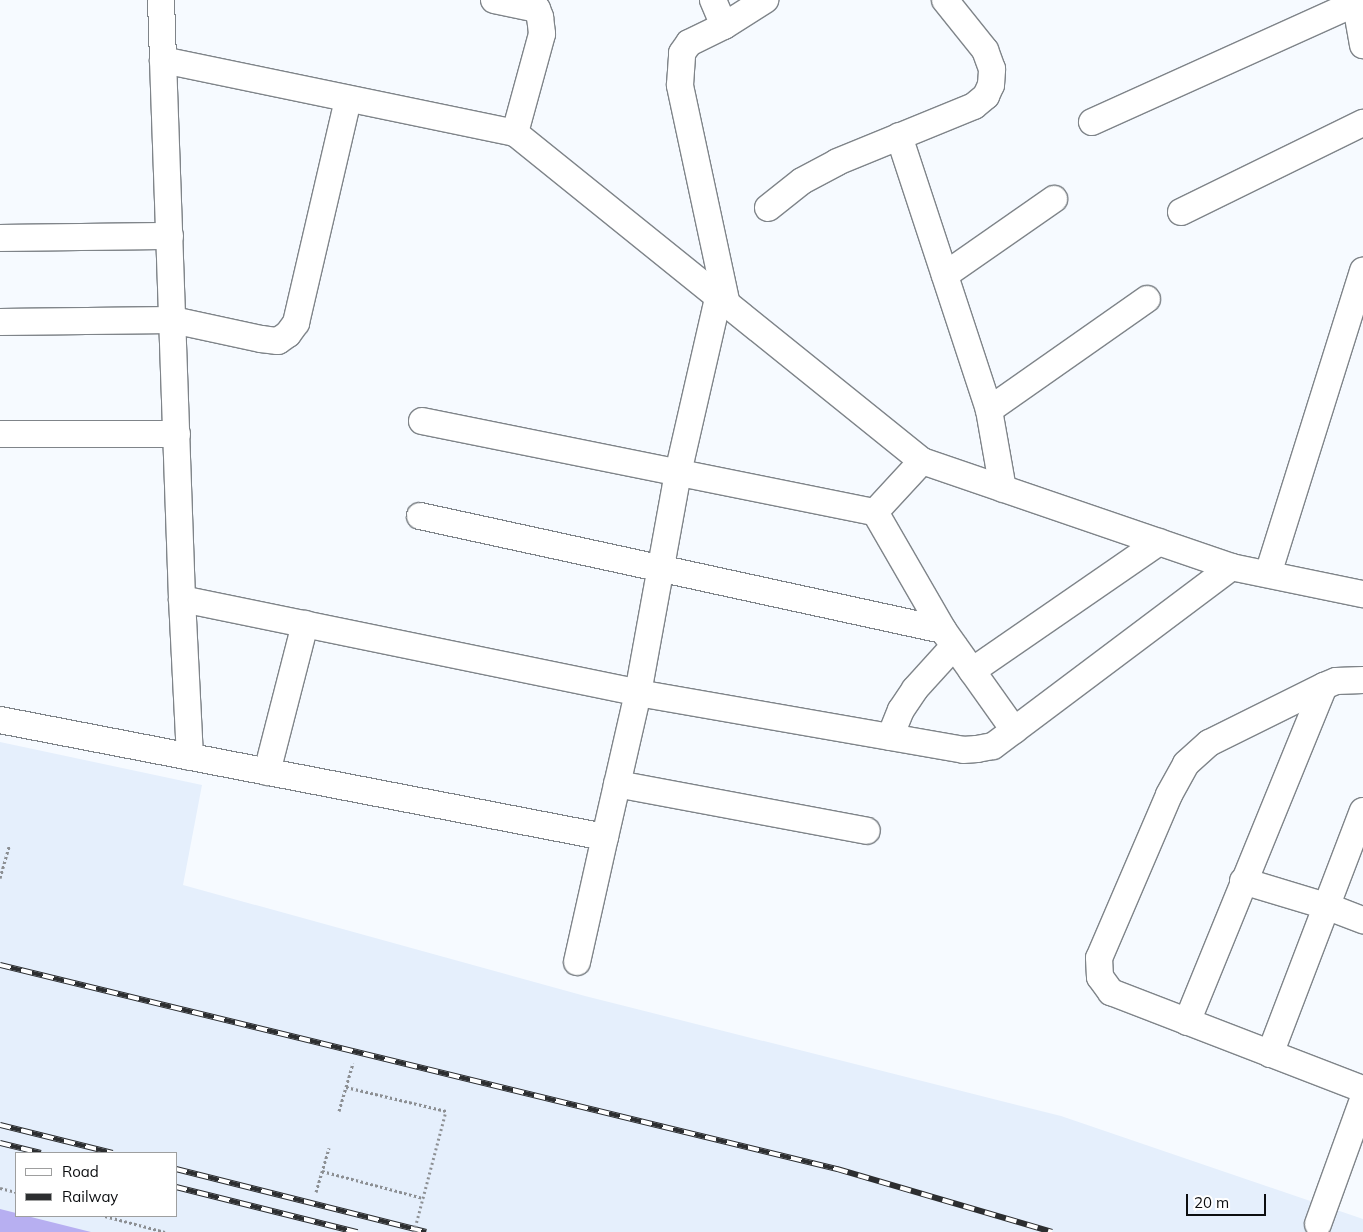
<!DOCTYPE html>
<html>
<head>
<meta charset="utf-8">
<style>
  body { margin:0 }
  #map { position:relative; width:1363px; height:1232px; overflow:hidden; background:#f6faff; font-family:Mulish,sans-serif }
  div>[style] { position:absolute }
  .built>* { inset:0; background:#e5effc }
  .building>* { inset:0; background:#b7aff1 }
  .path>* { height:3px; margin-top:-1.5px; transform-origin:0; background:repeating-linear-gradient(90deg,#8c8f93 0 2.5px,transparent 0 5px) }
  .roads { filter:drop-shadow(1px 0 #7f8489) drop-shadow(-1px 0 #7f8489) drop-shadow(0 1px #7f8489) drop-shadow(0 -1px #7f8489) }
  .street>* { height:26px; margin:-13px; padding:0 13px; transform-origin:13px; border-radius:13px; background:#fff }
  .rail>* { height:5.5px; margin-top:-2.75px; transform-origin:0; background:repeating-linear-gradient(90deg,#fff 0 11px,#2c2e30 0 22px); box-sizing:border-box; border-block:1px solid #2c2e30 }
  .path-bridge>* { height:3px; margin-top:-1.5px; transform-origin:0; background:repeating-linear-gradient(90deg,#8c8f93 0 2.5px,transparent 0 5px) }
  span { translate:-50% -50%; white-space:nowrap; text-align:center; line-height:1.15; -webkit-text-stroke:4px #fff; paint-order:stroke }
  .legend { position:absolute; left:15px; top:1152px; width:162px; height:65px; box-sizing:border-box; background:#fff; border:1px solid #9e9f9f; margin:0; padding:6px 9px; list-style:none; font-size:15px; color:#0c0e10 }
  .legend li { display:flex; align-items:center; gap:10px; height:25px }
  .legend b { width:25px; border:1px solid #9e9f9f }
  .scale { position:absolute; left:1186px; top:1194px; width:80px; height:22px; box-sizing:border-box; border:2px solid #0c0e10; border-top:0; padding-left:6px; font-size:15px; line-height:18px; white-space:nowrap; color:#0c0e10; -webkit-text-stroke:4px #fff; paint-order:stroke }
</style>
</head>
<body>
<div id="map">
  <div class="built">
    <div style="clip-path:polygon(evenodd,0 742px,202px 785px,183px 885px,585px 996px,1061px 1116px,1363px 1219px,1363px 1232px,0 1232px,0 742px,16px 1153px,176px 1153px,176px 1216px,16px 1216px,16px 1153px)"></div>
  </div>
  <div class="building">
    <div style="clip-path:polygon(0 1209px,16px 1213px,16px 1216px,27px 1216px,91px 1232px,0 1232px)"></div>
  </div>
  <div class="path">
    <div style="left:0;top:878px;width:33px;rotate:-74deg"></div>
    <div style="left:346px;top:1087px;width:103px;rotate:13.5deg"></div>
    <div style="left:339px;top:1111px;width:50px;rotate:-73.7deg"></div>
    <div style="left:322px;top:1171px;width:105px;rotate:15deg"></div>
    <div style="left:0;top:1188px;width:16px;rotate:14deg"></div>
    <div style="left:316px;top:1192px;width:46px;rotate:-73.5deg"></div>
    <div style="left:105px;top:1216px;width:62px;rotate:14.9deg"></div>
  </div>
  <div class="roads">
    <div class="street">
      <div style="left:161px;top:0;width:60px;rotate:88.1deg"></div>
      <div style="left:163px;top:60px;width:359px;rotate:11.7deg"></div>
      <div style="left:515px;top:133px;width:523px;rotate:38.87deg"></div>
      <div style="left:922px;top:461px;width:327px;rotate:18.9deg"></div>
      <div style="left:1231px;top:567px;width:135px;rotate:11.6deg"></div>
      <div style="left:494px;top:0;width:44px;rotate:11.8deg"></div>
      <div style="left:537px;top:9px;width:9px;rotate:69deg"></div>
      <div style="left:540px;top:17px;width:17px;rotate:83deg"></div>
      <div style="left:542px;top:34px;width:103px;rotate:105.3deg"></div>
      <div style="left:713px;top:0;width:28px;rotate:67deg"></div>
      <div style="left:1355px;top:0;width:46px;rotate:79.9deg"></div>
      <div style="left:163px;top:60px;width:539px;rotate:87.98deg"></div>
      <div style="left:182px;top:599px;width:158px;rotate:87.1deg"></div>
      <div style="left:1092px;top:122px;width:289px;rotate:-24.3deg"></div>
      <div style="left:899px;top:136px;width:288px;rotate:71.8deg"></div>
      <div style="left:989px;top:410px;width:80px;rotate:80deg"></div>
      <div style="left:768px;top:208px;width:43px;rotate:-38.5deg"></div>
      <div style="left:802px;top:181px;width:40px;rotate:-28deg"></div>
      <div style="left:837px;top:162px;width:148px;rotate:-22.2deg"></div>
      <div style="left:974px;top:106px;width:16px;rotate:-40deg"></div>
      <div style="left:986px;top:96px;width:12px;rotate:-66deg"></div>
      <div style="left:991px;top:85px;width:16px;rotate:-86deg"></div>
      <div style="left:992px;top:69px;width:20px;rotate:-110deg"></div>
      <div style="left:985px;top:50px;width:64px;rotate:-128.7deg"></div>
      <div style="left:1181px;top:212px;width:203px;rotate:-26.1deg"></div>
      <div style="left:0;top:238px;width:170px;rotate:-0.7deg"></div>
      <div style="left:945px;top:275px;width:133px;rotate:-34.9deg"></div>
      <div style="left:727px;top:305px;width:225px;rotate:-102.1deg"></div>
      <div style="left:680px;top:85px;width:32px;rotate:-86deg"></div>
      <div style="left:682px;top:53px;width:12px;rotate:-55deg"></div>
      <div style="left:689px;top:43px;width:39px;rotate:-26deg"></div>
      <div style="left:724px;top:26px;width:49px;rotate:-32.4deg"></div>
      <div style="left:0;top:322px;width:173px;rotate:-0.7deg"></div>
      <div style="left:173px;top:320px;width:90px;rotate:12.2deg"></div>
      <div style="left:261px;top:339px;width:17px;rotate:7deg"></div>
      <div style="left:278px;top:341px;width:12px;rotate:-35deg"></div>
      <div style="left:288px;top:334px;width:14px;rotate:-54deg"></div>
      <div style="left:296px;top:323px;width:230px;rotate:-76.9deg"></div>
      <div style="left:989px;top:410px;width:193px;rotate:-35.1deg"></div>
      <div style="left:422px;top:421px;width:462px;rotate:11.4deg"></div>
      <div style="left:0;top:434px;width:177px"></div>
      <div style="left:922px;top:461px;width:69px;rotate:132.7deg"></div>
      <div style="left:875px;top:512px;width:136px;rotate:60deg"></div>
      <div style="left:943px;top:630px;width:123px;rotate:54.6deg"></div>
      <div style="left:420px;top:516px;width:535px;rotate:12.3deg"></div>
      <div style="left:1268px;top:574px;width:318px;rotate:-72.6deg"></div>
      <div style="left:182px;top:599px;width:466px;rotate:11.6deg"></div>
      <div style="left:638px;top:693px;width:224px;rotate:-79.7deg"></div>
      <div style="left:678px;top:473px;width:180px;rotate:-77.1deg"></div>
      <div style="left:972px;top:671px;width:227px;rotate:-34.6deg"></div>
      <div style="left:1324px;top:686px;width:128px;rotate:153.6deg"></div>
      <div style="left:1209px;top:743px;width:31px;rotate:138deg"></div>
      <div style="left:1186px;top:764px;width:35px;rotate:119deg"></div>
      <div style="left:1169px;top:795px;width:177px;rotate:113.2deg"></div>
      <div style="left:1099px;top:958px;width:19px;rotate:87deg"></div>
      <div style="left:1100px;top:977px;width:19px;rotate:54deg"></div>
      <div style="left:1111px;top:992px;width:270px;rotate:21.1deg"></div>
      <div style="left:0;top:720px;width:616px;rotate:10.95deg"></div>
      <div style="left:605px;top:837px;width:148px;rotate:-77.1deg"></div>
      <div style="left:638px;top:693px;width:330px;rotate:9.9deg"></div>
      <div style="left:963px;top:750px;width:14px;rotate:-4deg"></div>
      <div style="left:977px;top:749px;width:16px;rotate:-11deg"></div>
      <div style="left:993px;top:746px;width:298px;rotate:-36.9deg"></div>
      <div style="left:890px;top:737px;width:29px;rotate:-68deg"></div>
      <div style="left:901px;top:710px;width:25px;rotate:-56deg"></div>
      <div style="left:915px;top:689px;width:58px;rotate:-47.8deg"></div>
      <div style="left:267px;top:772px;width:153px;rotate:-75.6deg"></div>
      <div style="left:617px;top:784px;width:254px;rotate:10.6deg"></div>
      <div style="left:1243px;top:881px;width:87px;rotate:16.8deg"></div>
      <div style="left:1326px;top:906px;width:40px;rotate:21deg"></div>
      <div style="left:577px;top:962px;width:128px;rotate:-77.4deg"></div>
      <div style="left:1187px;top:1022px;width:363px;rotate:-67.8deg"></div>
      <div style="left:1324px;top:686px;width:13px;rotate:-23deg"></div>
      <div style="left:1336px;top:681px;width:27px;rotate:-2deg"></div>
      <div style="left:1270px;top:1054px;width:260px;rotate:-69.1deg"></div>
      <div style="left:1318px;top:1224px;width:132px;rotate:-70.1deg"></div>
    </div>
  </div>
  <div class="rail">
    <div style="left:0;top:965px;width:862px;rotate:13.7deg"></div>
    <div style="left:837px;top:1169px;width:224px;rotate:16.3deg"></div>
    <div style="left:0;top:1125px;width:116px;rotate:13.9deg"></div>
    <div style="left:0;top:1143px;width:42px;rotate:13.7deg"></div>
    <div style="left:176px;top:1169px;width:258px;rotate:14.1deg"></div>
    <div style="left:176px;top:1187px;width:187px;rotate:14deg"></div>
  </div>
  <div class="path-bridge">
    <div style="left:414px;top:1232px;width:125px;rotate:-75.2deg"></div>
  </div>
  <ul class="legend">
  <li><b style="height:6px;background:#fff"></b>Road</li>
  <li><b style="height:6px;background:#2c2e30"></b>Railway</li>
  </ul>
  <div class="scale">20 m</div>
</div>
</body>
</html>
